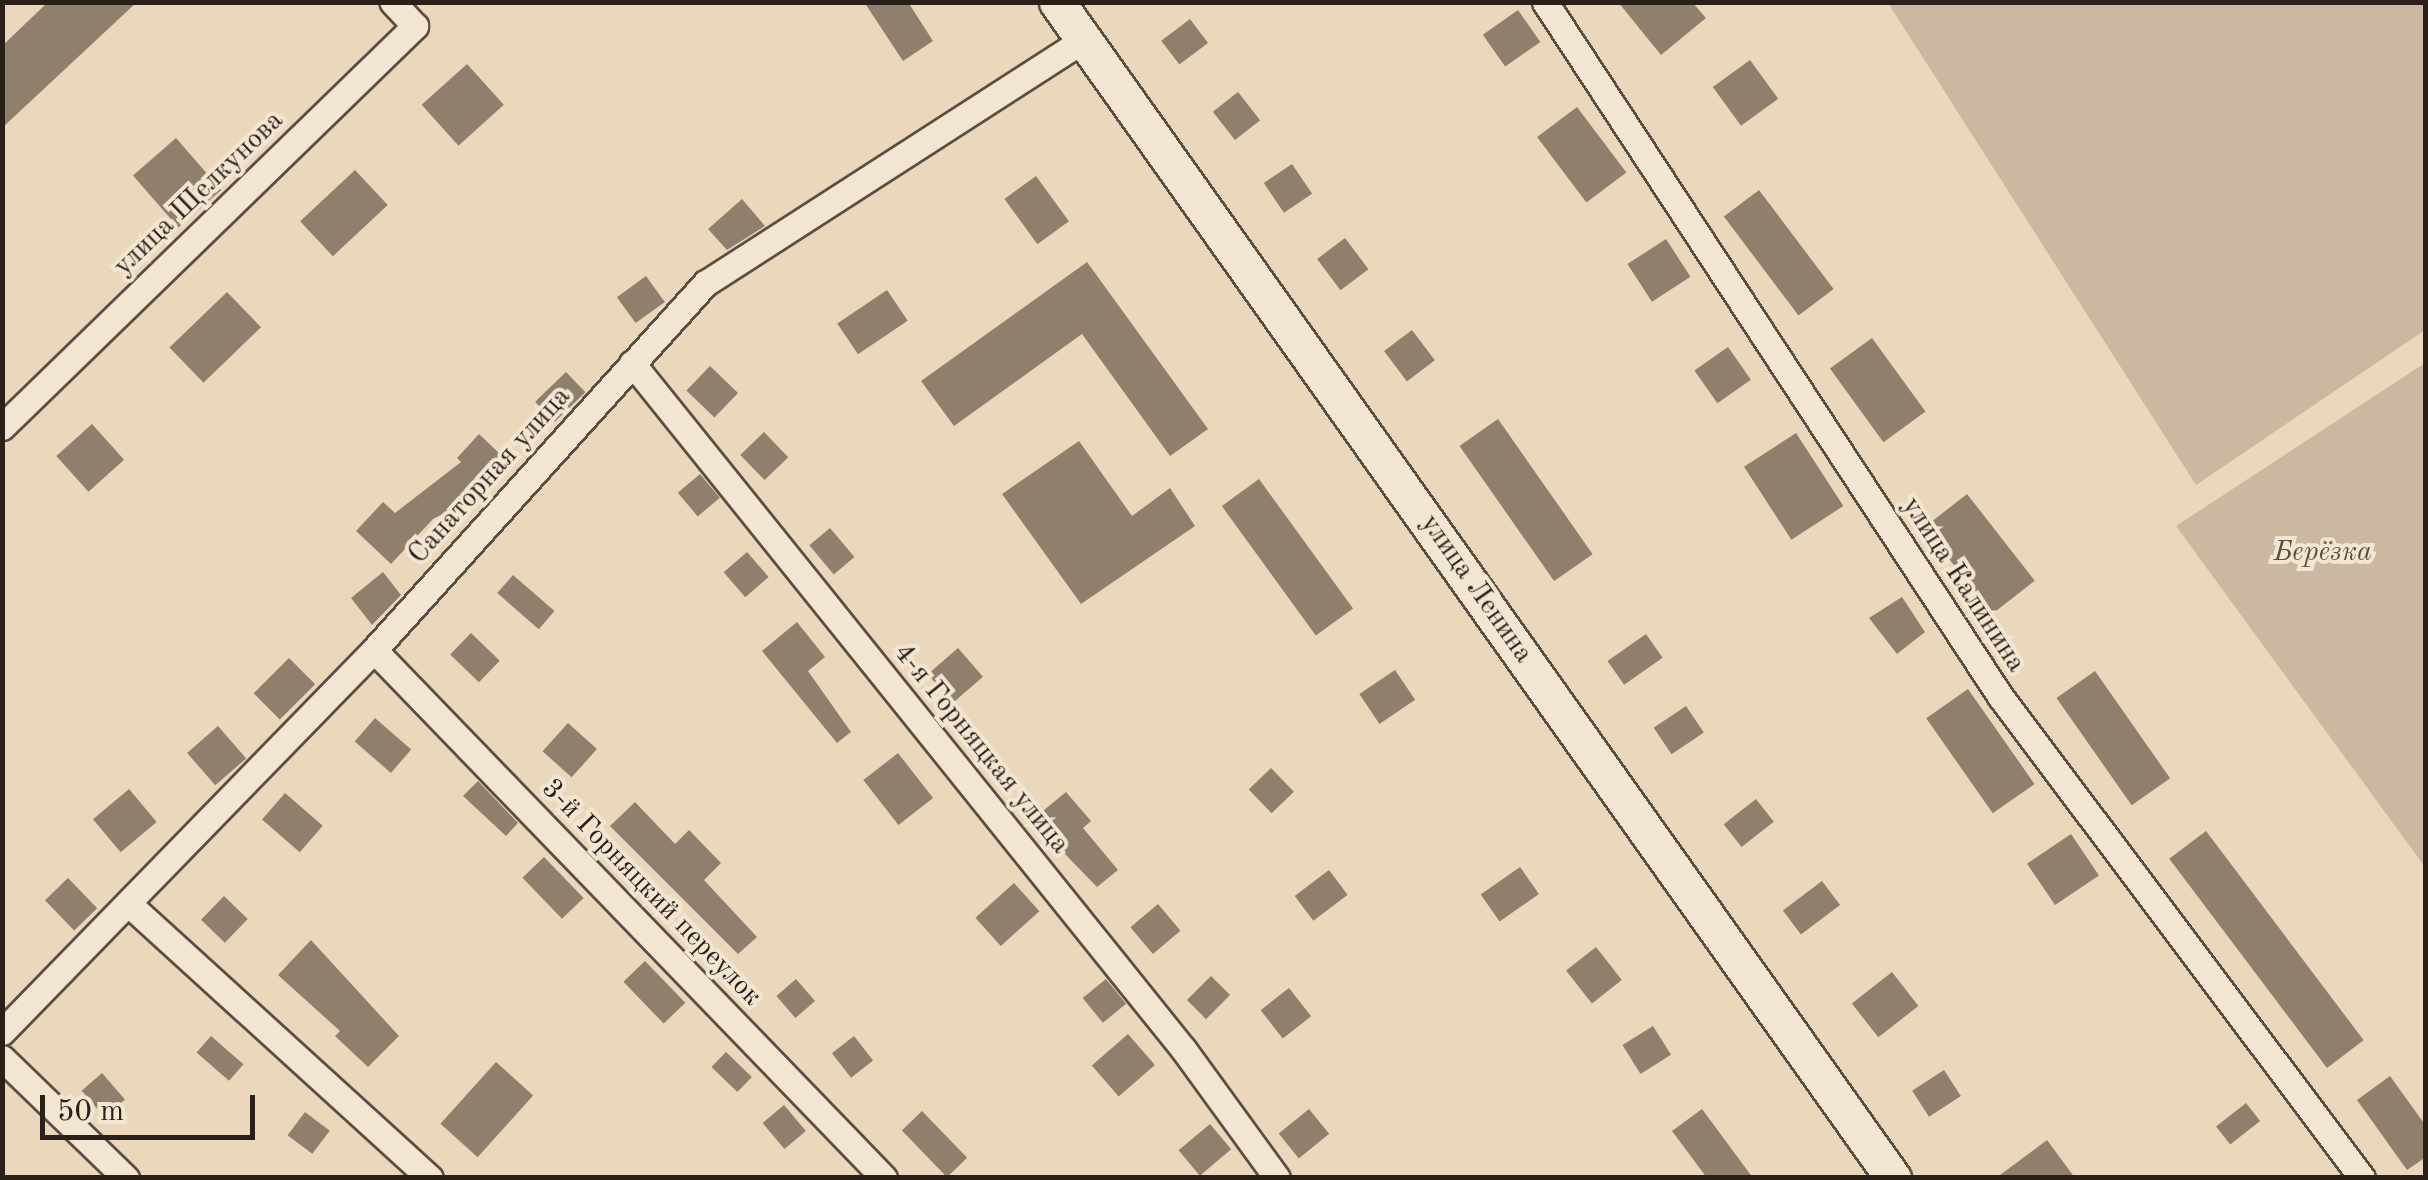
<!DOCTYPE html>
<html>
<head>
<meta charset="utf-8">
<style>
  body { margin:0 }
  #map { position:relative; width:2428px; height:1180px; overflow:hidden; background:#ebd8bc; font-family:"Old Standard TT",serif }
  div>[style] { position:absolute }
  .green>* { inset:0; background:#cab9a0 }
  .building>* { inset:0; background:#8f806e; transform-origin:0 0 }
  .roads { filter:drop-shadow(2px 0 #5b4e42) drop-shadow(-2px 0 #5b4e42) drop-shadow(0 2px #5b4e42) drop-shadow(0 -2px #5b4e42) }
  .street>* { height:25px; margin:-12.5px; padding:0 12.5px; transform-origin:12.5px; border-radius:12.5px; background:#f2e6d3 }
  .secondary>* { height:35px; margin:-17.5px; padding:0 17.5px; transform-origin:17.5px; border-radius:17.5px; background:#f2e6d3 }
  span { translate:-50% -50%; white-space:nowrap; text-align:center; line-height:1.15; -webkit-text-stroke:8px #f2e6d3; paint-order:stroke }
  .street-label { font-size:28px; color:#2b2019 }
  .park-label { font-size:28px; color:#5b4e42; font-style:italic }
  .frame { position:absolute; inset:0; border:5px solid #2b2019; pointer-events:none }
  .scale { position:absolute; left:40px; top:1095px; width:215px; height:45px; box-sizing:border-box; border:5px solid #2b2019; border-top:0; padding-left:12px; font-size:30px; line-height:35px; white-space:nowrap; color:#2b2019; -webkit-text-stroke:8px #f2e6d3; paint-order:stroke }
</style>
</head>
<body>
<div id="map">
  <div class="green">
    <div style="clip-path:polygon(1888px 3px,2425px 3px,2425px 330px,2196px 485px)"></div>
    <div style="clip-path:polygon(2425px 363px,2425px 867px,2176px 526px)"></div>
  </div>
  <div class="building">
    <div style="clip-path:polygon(48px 2px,137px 2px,2px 128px,2px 46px)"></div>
    <div style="clip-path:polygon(864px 2px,908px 2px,933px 41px,903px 61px)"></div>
    <div style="clip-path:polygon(1618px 2px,1692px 2px,1706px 18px,1661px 55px)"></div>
    <div style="left:1518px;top:10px;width:39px;height:43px;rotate:55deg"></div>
    <div style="left:1190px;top:19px;width:30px;height:36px;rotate:53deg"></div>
    <div style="left:1750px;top:60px;width:48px;height:46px;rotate:54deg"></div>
    <div style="left:467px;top:64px;width:55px;height:61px;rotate:48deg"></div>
    <div style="left:1238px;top:92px;width:36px;height:32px;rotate:52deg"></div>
    <div style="left:1577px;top:107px;width:82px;height:50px;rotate:53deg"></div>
    <div style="left:176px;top:138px;width:69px;height:57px;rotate:49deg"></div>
    <div style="left:1292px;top:164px;width:36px;height:34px;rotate:56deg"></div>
    <div style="left:355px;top:170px;width:48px;height:75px;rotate:47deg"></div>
    <div style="left:1036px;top:176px;width:56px;height:39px;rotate:54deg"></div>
    <div style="left:1759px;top:190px;width:124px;height:44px;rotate:53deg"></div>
    <div style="clip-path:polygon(742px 199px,765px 226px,727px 250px,708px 229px)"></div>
    <div style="left:1345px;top:238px;width:39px;height:35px;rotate:53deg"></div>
    <div style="left:1666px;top:239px;width:45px;height:46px;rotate:57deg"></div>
    <div style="clip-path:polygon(1087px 262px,1208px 429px,1170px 456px,1082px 334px,954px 426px,921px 381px)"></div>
    <div style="left:646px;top:276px;width:32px;height:36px;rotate:54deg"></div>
    <div style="left:887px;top:290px;width:37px;height:60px;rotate:56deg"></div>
    <div style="left:227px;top:292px;width:49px;height:80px;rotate:46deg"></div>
    <div style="left:1412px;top:330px;width:38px;height:35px;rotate:53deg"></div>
    <div style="left:1872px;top:338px;width:91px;height:52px;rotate:54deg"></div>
    <div style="left:1728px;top:347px;width:40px;height:41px;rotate:55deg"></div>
    <div style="left:710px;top:366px;width:39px;height:34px;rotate:44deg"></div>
    <div style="left:566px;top:372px;width:28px;height:43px;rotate:46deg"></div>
    <div style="left:1498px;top:419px;width:165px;height:47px;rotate:55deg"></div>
    <div style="left:92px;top:424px;width:48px;height:48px;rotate:48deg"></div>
    <div style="left:764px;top:432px;width:35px;height:33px;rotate:46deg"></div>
    <div style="left:1796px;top:433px;width:87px;height:62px;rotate:57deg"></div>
    <div style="clip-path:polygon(479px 434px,501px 455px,458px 506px,433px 519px,391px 564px,356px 531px,383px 502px,395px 513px,461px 462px,457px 458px)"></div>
    <div style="clip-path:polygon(1079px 441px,1132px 516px,1170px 488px,1195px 526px,1081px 604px,1002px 494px)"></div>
    <div style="left:700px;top:474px;width:31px;height:29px;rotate:50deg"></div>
    <div style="left:1259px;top:479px;width:160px;height:46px;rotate:54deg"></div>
    <div style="left:1967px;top:494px;width:110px;height:54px;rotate:52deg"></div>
    <div style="left:830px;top:528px;width:38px;height:27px;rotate:50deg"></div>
    <div style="left:747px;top:552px;width:33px;height:31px;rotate:49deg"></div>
    <div style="clip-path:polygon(383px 572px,401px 595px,372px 625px,351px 598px)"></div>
    <div style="left:513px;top:575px;width:55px;height:24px;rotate:41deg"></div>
    <div style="clip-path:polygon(1902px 597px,1925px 632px,1897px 654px,1869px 618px)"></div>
    <div style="clip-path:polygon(797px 622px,825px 657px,808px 671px,851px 732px,837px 743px,762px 651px)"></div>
    <div style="left:471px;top:633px;width:40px;height:30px;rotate:44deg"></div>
    <div style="left:1646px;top:634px;width:29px;height:47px;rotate:55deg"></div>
    <div style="left:958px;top:648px;width:38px;height:40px;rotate:49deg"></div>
    <div style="left:289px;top:658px;width:37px;height:50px;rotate:45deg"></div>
    <div style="left:1395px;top:670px;width:36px;height:43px;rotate:56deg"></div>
    <div style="left:2095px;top:671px;width:131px;height:47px;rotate:55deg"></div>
    <div style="left:1968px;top:689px;width:116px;height:51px;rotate:55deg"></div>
    <div style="left:1686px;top:706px;width:32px;height:39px;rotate:56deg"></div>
    <div style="left:375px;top:718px;width:48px;height:31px;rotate:41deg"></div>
    <div style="left:568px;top:723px;width:39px;height:38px;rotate:42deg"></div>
    <div style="left:218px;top:726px;width:43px;height:41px;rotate:49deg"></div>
    <div style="left:898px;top:753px;width:57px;height:44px;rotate:52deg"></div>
    <div style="left:1271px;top:768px;width:33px;height:31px;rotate:46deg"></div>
    <div style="clip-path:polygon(478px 781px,518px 823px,506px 836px,463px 796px)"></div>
    <div style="left:129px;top:789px;width:43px;height:47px;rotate:50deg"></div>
    <div style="clip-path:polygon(1066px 792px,1091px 821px,1083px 828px,1118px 870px,1097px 887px,1032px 820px)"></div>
    <div style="left:285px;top:793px;width:50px;height:35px;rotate:41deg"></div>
    <div style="left:1756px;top:799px;width:29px;height:41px;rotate:52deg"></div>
    <div style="clip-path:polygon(635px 802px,675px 844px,689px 830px,721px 863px,704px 880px,757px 937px,738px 954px,610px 826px)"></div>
    <div style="left:2206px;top:831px;width:262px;height:46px;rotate:53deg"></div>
    <div style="left:2071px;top:834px;width:50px;height:53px;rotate:56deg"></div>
    <div style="left:544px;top:857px;width:57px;height:30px;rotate:46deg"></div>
    <div style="left:1520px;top:867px;width:33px;height:48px;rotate:55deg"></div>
    <div style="left:1329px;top:870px;width:31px;height:43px;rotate:53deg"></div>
    <div style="left:68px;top:878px;width:42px;height:32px;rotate:46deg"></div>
    <div style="left:1822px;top:881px;width:30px;height:49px;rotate:53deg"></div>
    <div style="left:1014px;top:883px;width:38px;height:52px;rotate:48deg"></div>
    <div style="left:224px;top:896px;width:33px;height:33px;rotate:44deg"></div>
    <div style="left:1158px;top:904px;width:35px;height:36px;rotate:50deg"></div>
    <div style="clip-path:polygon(311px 940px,399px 1036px,368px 1067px,335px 1036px,340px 1031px,278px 975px)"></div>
    <div style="left:1596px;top:947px;width:42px;height:38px;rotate:52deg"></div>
    <div style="left:645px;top:961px;width:58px;height:30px;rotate:46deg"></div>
    <div style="left:1892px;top:972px;width:43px;height:51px;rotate:52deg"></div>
    <div style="left:1211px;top:976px;width:27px;height:34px;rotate:45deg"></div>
    <div style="left:796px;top:979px;width:29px;height:26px;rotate:49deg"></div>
    <div style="left:1106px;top:979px;width:32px;height:30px;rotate:51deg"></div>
    <div style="left:1289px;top:988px;width:36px;height:36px;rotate:52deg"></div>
    <div style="left:1653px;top:1026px;width:34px;height:36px;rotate:58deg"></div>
    <div style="left:1128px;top:1034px;width:41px;height:48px;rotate:49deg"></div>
    <div style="left:211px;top:1036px;width:43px;height:22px;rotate:41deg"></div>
    <div style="left:854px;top:1036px;width:31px;height:28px;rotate:52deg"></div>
    <div style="left:726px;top:1052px;width:36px;height:21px;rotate:44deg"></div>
    <div style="left:496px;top:1062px;width:50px;height:83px;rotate:42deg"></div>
    <div style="left:1944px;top:1070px;width:31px;height:38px;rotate:57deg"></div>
    <div style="left:102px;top:1073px;width:35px;height:27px;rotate:49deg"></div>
    <div style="clip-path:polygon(2390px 1076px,2426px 1126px,2426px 1157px,2407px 1170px,2357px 1100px)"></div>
    <div style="left:2246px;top:1103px;width:23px;height:38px;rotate:52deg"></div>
    <div style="left:784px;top:1105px;width:34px;height:28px;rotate:50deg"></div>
    <div style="left:1309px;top:1109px;width:32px;height:39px;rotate:51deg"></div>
    <div style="clip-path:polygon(1702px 1109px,1753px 1178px,1707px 1178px,1672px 1131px)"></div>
    <div style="left:922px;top:1111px;width:65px;height:28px;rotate:46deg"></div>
    <div style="left:305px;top:1112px;width:31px;height:29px;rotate:37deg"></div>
    <div style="left:1210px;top:1124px;width:33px;height:41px;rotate:50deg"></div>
    <div style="clip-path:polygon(2047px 1140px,2075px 1178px,1996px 1178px)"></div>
  </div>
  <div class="roads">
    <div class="street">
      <div style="left:1545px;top:2px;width:830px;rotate:56.75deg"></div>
      <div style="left:2000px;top:696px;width:603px;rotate:53.09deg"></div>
      <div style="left:632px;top:363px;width:881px;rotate:51.22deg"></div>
      <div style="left:1184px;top:1050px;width:158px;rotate:54deg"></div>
      <div style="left:2px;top:427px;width:576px;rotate:-44.16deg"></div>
      <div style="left:415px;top:26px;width:33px;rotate:-133deg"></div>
      <div style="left:374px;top:650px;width:734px;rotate:45.99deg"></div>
      <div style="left:131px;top:906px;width:404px;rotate:42.3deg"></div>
      <div style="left:2px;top:1032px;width:533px;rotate:-45.76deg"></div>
      <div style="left:374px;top:650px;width:495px;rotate:-47.9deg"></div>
      <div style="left:706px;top:283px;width:451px;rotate:-32.8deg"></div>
      <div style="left:2px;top:1058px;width:173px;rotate:44.1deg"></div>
    </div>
    <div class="secondary">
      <div style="left:1057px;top:2px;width:1443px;rotate:54.59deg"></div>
    </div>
  </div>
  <div class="street-label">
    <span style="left:199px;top:194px;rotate:-44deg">улица Щелкунова</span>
    <span style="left:490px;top:476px;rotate:-48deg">Санаторная улица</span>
    <span style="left:1963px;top:585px;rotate:57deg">улица Калинина</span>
    <span style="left:1476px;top:589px;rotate:55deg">улица Ленина</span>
    <span style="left:981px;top:749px;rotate:51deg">4-я Горняцкая улица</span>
    <span style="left:651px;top:893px;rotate:46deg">3-й Горняцкий переулок</span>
  </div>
  <div class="park-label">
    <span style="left:2323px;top:553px">Берёзка</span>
  </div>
  <div class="frame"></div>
  <div class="scale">50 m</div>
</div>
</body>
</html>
